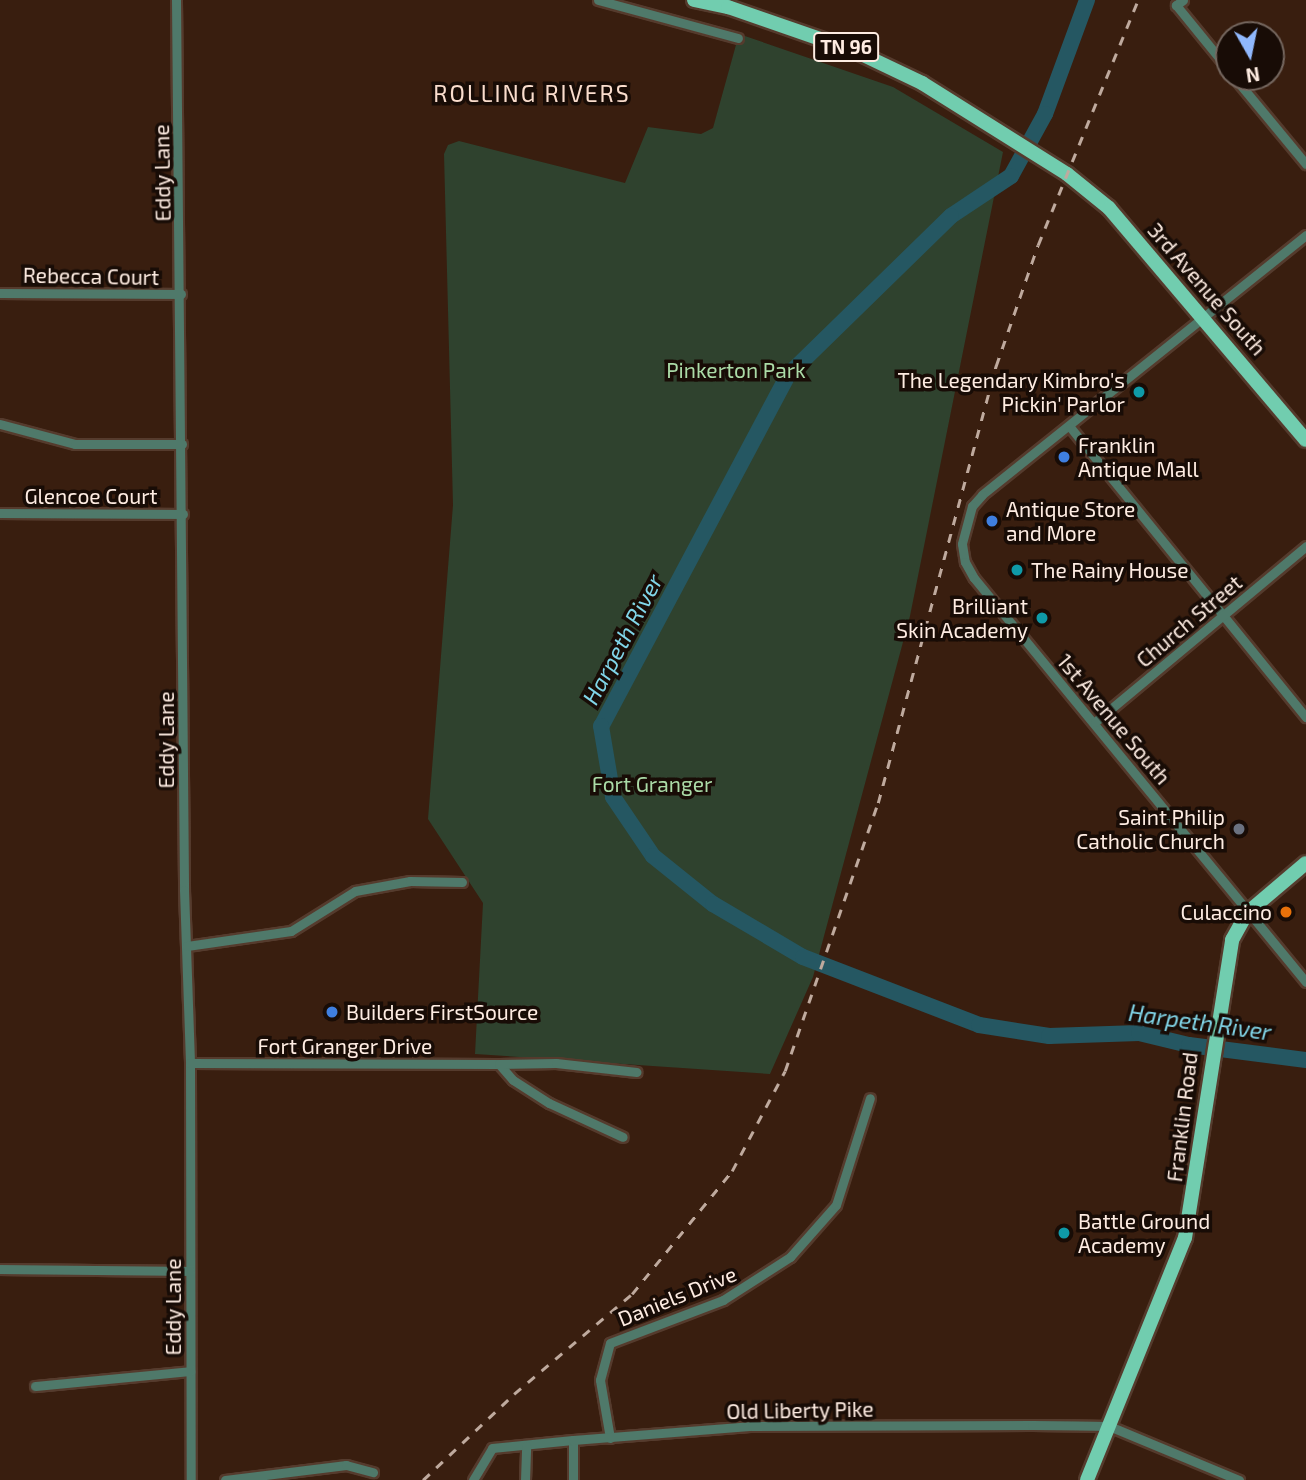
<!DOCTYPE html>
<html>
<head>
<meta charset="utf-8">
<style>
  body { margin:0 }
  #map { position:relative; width:1306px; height:1480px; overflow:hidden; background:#391e0f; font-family:"Exo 2",sans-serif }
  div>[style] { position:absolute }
  .green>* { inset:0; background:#2f422e }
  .river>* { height:16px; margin:-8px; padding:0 8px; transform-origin:8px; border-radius:8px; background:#255762 }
  .roads { filter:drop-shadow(2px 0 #553b2d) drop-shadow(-2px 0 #553b2d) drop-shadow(0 2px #553b2d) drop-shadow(0 -2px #553b2d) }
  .street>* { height:9px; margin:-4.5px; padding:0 4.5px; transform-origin:4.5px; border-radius:4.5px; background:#4f796a }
  .primary>* { height:14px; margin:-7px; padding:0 7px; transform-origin:7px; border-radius:7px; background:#71cdaf }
  .rail>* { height:2.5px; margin-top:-1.25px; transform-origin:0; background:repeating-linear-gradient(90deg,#bfaa9e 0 9px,transparent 0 18px) }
  .dots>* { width:19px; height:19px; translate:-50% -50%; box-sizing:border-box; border:4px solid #180c06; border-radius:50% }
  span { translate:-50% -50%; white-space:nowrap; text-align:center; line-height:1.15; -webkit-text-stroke:7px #180c06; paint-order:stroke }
  .shield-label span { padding:2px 5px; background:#180c06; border:2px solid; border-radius:5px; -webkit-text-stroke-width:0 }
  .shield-label { font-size:19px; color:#feece2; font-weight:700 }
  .street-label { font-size:21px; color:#feece2 }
  .park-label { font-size:21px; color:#abdba7 }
  .poi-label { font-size:21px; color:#feece2 }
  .right { translate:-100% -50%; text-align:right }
  .left { translate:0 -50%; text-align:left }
  .neighbourhood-label { font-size:23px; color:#faddcd; letter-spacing:2px }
  .water-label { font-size:23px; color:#81d5e8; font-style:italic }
  .north { position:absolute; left:1215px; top:21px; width:70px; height:70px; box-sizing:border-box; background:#180c06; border:2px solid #74665e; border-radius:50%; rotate:171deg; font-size:19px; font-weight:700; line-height:28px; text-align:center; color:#feece2 }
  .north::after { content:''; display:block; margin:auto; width:24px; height:32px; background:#90b8fd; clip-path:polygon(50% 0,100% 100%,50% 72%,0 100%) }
</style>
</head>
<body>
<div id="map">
  <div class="green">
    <div style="clip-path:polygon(739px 34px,893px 87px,1003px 152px,910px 616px,813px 977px,770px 1074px,475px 1054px,483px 903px,428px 819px,453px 505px,444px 154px,448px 145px,459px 141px,625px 183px,648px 127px,701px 134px,713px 128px)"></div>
  </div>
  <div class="river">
    <div style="left:1087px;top:0;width:121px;rotate:110.2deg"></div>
    <div style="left:1045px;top:114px;width:71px;rotate:118.7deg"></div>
    <div style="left:1011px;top:176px;width:72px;rotate:146.3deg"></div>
    <div style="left:951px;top:216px;width:228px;rotate:135.7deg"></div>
    <div style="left:788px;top:375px;width:398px;rotate:118deg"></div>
    <div style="left:601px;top:726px;width:72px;rotate:80.4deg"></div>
    <div style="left:613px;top:797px;width:71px;rotate:55.9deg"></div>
    <div style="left:653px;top:856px;width:77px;rotate:38.7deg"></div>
    <div style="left:713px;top:904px;width:104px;rotate:30.5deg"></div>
    <div style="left:803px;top:957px;width:189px;rotate:21.1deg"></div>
    <div style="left:979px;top:1025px;width:71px;rotate:8.9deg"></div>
    <div style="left:1049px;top:1036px;width:90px;rotate:-1.9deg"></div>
    <div style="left:1139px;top:1033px;width:51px;rotate:13.5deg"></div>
    <div style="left:1189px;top:1045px;width:118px;rotate:7.3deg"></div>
  </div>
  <div class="roads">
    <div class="street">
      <div style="left:176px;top:0;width:890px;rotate:89.48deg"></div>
      <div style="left:184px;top:890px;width:173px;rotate:88deg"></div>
      <div style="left:190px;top:1063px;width:417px;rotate:89.9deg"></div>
      <div style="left:598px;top:0;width:145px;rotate:15.2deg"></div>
      <div style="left:1183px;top:0;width:9px;rotate:144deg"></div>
      <div style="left:1176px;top:5px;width:84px;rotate:50.8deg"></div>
      <div style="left:1234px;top:77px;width:113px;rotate:50.4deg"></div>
      <div style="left:1306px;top:235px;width:415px;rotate:141.3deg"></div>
      <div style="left:982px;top:495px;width:15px;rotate:132deg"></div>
      <div style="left:972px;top:506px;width:39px;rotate:105deg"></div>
      <div style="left:962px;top:544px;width:18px;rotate:81deg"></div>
      <div style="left:965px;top:562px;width:18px;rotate:61deg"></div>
      <div style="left:974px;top:578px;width:523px;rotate:50.59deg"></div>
      <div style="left:0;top:293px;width:181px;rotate:0.3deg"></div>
      <div style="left:0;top:424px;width:78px;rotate:14.9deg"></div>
      <div style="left:75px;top:444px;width:107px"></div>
      <div style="left:1070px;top:427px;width:374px;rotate:50.9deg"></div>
      <div style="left:0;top:513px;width:183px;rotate:0.3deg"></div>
      <div style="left:1095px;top:722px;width:275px;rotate:-39.8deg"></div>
      <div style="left:187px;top:946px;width:105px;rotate:-8.2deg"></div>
      <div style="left:291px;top:931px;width:75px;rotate:-32deg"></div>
      <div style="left:355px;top:891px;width:56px;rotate:-10.3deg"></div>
      <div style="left:410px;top:881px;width:52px;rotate:1.1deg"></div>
      <div style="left:190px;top:1063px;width:309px;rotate:0.2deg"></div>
      <div style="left:499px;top:1064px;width:21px;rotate:49deg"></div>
      <div style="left:513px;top:1080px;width:43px;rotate:32.6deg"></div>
      <div style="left:549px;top:1103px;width:81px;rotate:24.7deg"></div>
      <div style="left:499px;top:1064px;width:57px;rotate:-1deg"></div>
      <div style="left:556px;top:1063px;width:81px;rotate:6.4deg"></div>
      <div style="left:0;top:1269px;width:190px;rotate:0.6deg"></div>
      <div style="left:35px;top:1386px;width:156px;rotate:-5.5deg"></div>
      <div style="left:610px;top:1438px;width:59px;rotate:-99.8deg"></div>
      <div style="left:600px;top:1380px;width:38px;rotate:-75deg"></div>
      <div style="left:610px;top:1343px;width:121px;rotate:-20.8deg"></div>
      <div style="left:723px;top:1300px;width:80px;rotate:-32.7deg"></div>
      <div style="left:790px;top:1257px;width:69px;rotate:-48.5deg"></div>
      <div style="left:836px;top:1205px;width:112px;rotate:-72.4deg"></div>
      <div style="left:573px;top:1440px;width:40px;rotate:90deg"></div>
      <div style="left:225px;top:1480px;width:122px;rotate:-7.1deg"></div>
      <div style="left:346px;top:1465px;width:28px;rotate:15deg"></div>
      <div style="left:473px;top:1480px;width:37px;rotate:-59deg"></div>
      <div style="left:492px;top:1448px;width:81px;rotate:-5.6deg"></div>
      <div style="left:573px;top:1440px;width:180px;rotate:-4.5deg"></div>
      <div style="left:752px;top:1426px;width:280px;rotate:-0.2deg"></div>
      <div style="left:1032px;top:1425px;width:77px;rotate:0.7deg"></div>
      <div style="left:1109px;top:1426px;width:141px;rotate:22.6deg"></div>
      <div style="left:525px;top:1480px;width:34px;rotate:-88deg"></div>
    </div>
    <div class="primary">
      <div style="left:694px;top:0;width:35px;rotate:12deg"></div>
      <div style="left:728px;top:7px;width:134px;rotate:19.1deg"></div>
      <div style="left:855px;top:51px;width:74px;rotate:25.5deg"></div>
      <div style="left:922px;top:83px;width:171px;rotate:32.1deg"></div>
      <div style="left:1067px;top:174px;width:54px;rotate:39deg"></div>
      <div style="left:1109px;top:208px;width:304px;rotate:49.7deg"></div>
      <div style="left:1087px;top:1480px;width:261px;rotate:-68deg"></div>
      <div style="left:1185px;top:1238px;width:302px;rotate:-81deg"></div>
      <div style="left:1232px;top:940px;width:31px;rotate:-61deg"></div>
      <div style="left:1247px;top:913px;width:77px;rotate:-40.3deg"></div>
    </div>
  </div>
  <div class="rail">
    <div style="left:423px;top:1480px;width:125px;rotate:-43.4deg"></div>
    <div style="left:514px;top:1394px;width:155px;rotate:-40.3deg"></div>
    <div style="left:632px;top:1294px;width:159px;rotate:-50.9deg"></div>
    <div style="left:732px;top:1171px;width:113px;rotate:-62.1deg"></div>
    <div style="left:785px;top:1071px;width:284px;rotate:-70.9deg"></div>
    <div style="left:878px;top:803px;width:453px;rotate:-74.9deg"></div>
    <div style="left:996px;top:366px;width:128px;rotate:-70.9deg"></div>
    <div style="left:1038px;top:245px;width:265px;rotate:-67.8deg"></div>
  </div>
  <div class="dots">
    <div style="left:1139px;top:392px;background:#0f9aa8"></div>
    <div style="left:1064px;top:457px;background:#3f7fe0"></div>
    <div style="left:992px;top:521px;background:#3f7fe0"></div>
    <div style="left:1017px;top:570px;background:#0f9aa8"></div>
    <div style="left:1042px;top:618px;background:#0f9aa8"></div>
    <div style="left:1239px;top:829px;background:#6b7280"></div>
    <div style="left:1286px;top:912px;background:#e8710a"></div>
    <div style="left:332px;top:1012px;background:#3f7fe0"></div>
    <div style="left:1064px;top:1233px;background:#0f9aa8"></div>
  </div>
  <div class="shield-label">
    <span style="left:846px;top:47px">TN 96</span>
  </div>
  <div class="street-label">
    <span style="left:162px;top:173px;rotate:-91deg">Eddy Lane</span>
    <span style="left:91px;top:276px;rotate:1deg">Rebecca Court</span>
    <span style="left:1207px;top:289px;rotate:49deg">3rd Avenue South</span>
    <span style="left:91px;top:496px">Glencoe Court</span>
    <span style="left:1189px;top:621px;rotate:-40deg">Church Street</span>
    <span style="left:1114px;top:719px;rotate:50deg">1st Avenue South</span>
    <span style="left:166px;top:740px;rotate:-90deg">Eddy Lane</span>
    <span style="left:345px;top:1046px">Fort Granger Drive</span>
    <span style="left:1182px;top:1117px;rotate:-83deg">Franklin Road</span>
    <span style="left:677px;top:1296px;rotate:-22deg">Daniels Drive</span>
    <span style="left:173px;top:1307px;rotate:-90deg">Eddy Lane</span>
    <span style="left:800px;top:1410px;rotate:-1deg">Old Liberty Pike</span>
  </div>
  <div class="park-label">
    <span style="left:736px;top:370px">Pinkerton Park</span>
    <span style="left:652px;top:784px">Fort Granger</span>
  </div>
  <div class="poi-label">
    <span class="right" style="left:1125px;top:392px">The Legendary Kimbro's<br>Pickin' Parlor</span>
    <span class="left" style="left:1078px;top:457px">Franklin<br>Antique Mall</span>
    <span class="left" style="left:1006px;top:521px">Antique Store<br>and More</span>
    <span class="left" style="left:1031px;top:570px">The Rainy House</span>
    <span class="right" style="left:1028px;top:618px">Brilliant<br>Skin Academy</span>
    <span class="right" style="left:1225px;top:829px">Saint Philip<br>Catholic Church</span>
    <span class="right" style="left:1272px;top:912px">Culaccino</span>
    <span class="left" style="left:346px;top:1012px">Builders FirstSource</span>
    <span class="left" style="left:1078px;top:1233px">Battle Ground<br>Academy</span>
  </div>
  <div class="neighbourhood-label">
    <span style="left:532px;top:93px">ROLLING RIVERS</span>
  </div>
  <div class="water-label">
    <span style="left:622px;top:639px;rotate:-62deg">Harpeth River</span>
    <span style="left:1200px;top:1022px;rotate:8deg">Harpeth River</span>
  </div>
  <div class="north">N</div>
</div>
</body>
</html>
